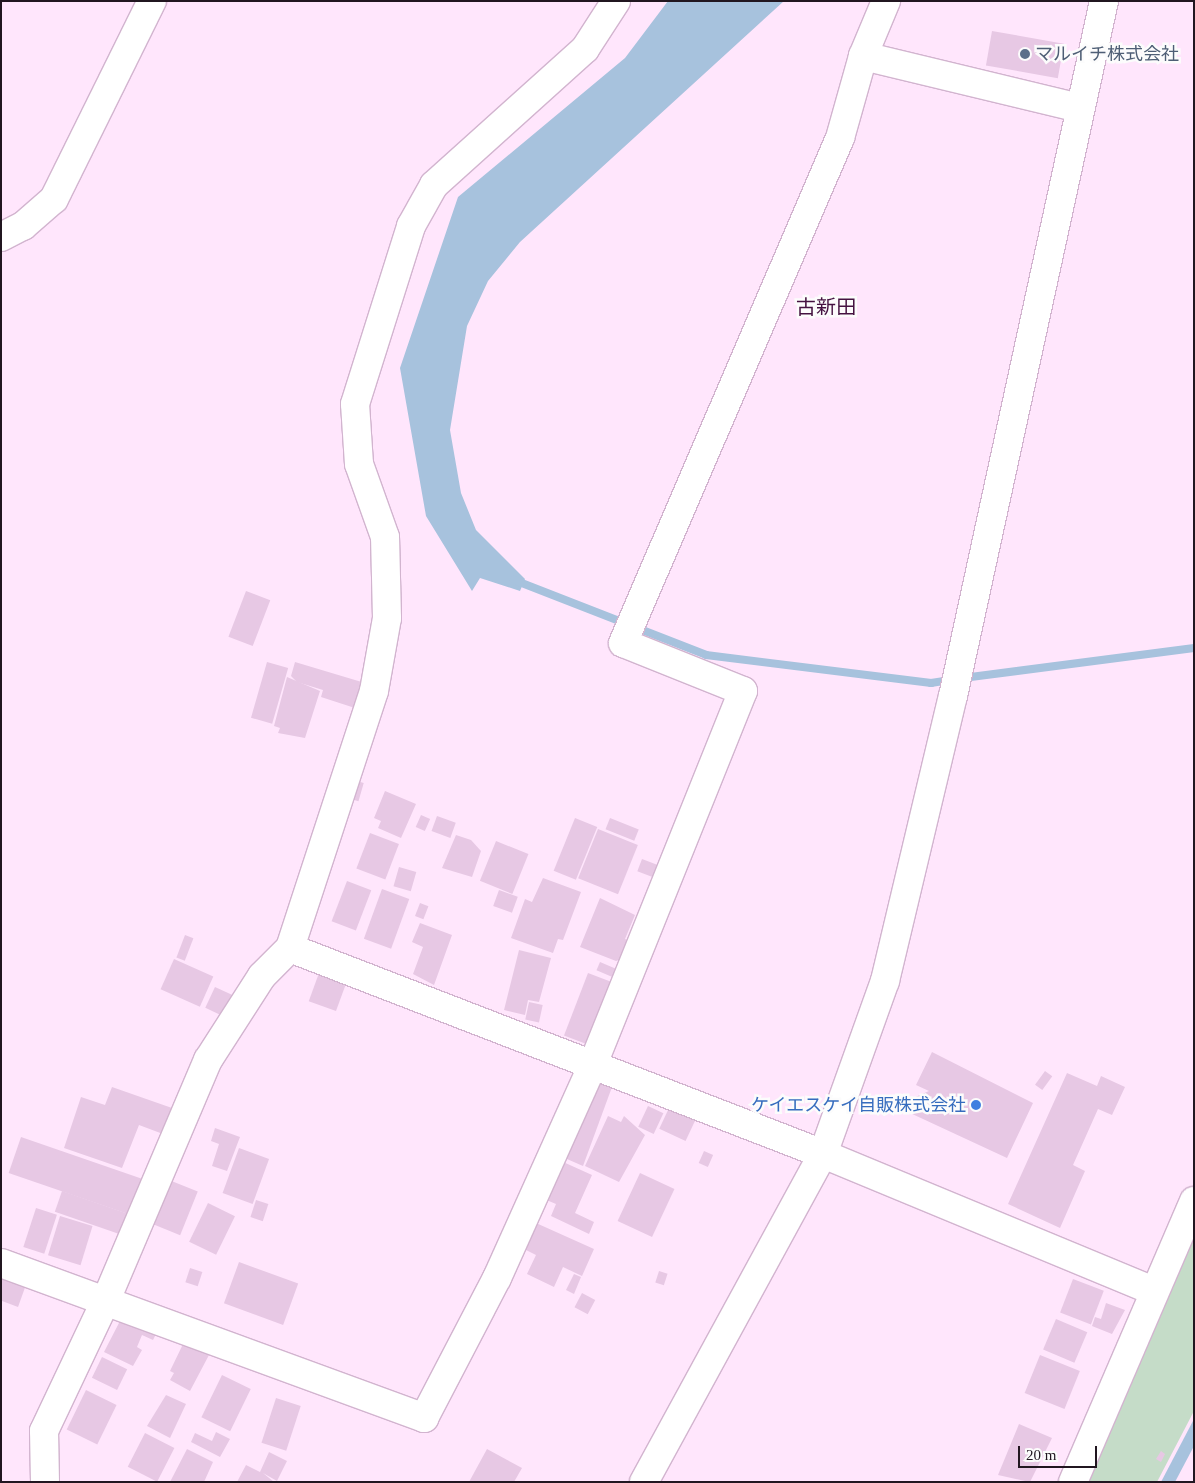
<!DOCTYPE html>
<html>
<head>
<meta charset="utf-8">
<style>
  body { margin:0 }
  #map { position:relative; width:1195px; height:1483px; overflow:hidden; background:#ffe6fc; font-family:"Times New Roman","Noto Sans JP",serif }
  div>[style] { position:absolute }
  .green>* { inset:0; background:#c5dcc8 }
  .water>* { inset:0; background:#a7c2dd }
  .stream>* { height:8px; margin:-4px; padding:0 4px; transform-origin:4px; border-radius:4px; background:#a7c2dd }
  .building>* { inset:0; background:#e7c8e4; transform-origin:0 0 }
  .roads { filter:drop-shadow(1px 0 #d2b4cf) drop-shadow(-1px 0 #d2b4cf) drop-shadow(0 1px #d2b4cf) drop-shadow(0 -1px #d2b4cf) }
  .minor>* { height:28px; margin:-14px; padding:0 14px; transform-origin:14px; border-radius:14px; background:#fff }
  .tertiary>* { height:28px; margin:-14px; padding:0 14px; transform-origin:14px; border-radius:14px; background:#fff }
  .dots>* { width:14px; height:14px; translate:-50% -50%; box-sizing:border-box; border:2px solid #fcfcfc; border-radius:50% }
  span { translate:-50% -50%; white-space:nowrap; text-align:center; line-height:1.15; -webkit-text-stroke:5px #fcfcfc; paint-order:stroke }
  .service-label { font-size:18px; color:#4e5e75 }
  .left { translate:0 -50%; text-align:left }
  .shop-label { font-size:18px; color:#366cbe }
  .right { translate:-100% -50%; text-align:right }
  .quarter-label { font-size:20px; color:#451241 }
  .frame { position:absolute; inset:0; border:2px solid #211620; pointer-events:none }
  .scale { position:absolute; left:1018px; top:1446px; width:79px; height:22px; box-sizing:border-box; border:2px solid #211620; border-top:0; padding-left:6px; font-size:15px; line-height:18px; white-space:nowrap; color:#211620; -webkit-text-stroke:4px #fcfcfc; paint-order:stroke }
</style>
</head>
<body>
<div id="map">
  <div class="green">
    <div style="clip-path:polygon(1194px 1237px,1194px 1411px,1157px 1482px,1085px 1482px)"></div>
  </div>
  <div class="water">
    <div style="clip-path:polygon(668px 1px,784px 1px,520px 242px,488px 281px,467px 326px,450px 430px,461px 493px,476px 530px,525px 579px,520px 591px,480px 578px,472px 591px,426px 516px,400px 368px,458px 197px,625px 58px)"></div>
    <div style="clip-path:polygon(1194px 1419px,1194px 1446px,1175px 1482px,1161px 1482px)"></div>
  </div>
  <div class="stream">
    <div style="left:514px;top:580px;width:206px;rotate:21.3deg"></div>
    <div style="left:706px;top:655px;width:227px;rotate:7.1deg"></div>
    <div style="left:931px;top:683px;width:20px;rotate:-9deg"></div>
    <div style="left:963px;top:678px;width:233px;rotate:-7.4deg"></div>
  </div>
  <div class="building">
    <div style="left:992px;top:31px;width:73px;height:35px;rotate:10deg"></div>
    <div style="left:246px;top:591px;width:26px;height:49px;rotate:21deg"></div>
    <div style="left:267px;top:662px;width:22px;height:58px;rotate:16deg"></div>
    <div style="clip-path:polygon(295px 662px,365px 683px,358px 709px,321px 697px,323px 690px,297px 682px,291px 676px)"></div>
    <div style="clip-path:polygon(287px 677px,320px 691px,305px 738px,278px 733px,280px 728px,274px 726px)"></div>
    <div style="left:357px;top:781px;width:7px;height:19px;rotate:16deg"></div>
    <div style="clip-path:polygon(385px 791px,416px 804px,401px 838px,378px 828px,381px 821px,374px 818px)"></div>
    <div style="left:421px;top:815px;width:10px;height:13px;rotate:24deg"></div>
    <div style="left:437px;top:816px;width:20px;height:16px;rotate:20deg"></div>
    <div style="left:575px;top:818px;width:24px;height:57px;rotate:22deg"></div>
    <div style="left:610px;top:818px;width:31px;height:12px;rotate:22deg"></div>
    <div style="left:598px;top:829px;width:43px;height:53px;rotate:22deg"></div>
    <div style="left:370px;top:833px;width:31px;height:38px;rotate:21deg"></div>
    <div style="clip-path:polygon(456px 835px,471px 840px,481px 851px,472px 877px,442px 868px)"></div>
    <div style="left:496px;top:841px;width:35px;height:43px;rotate:22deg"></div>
    <div style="left:642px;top:859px;width:19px;height:13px;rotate:21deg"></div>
    <div style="left:399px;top:867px;width:18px;height:20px;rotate:16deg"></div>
    <div style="clip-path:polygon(543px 878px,581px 892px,563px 940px,558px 939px,553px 953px,511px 938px,525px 899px,532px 902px)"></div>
    <div style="left:347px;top:881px;width:26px;height:43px;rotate:21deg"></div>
    <div style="left:382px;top:889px;width:29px;height:53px;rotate:20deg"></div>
    <div style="left:499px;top:890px;width:20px;height:17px;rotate:20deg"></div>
    <div style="clip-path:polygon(600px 898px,635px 915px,625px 939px,630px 941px,622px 959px,616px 961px,580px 947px)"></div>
    <div style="left:420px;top:903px;width:9px;height:14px;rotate:21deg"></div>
    <div style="clip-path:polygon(420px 923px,452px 935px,434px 985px,413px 974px,423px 947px,412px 942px)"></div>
    <div style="left:185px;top:935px;width:9px;height:24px;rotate:21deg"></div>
    <div style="clip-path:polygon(519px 950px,551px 958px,539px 1002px,528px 1000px,525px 1015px,504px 1010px)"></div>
    <div style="left:174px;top:959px;width:43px;height:33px;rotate:24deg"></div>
    <div style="left:600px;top:962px;width:23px;height:9px;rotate:23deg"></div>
    <div style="left:319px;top:973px;width:29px;height:30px;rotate:20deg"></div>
    <div style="left:588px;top:973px;width:26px;height:67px;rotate:21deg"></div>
    <div style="left:215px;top:987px;width:21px;height:23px;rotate:25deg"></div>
    <div style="left:529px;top:1002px;width:14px;height:18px;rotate:12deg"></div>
    <div style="clip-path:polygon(932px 1052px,1033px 1103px,1007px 1158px,895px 1106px,929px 1091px,916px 1085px)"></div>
    <div style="left:1045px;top:1071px;width:9px;height:17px;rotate:36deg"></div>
    <div style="clip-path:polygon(1067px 1073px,1097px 1086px,1101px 1076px,1125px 1087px,1112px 1115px,1098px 1109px,1073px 1165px,1085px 1171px,1060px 1228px,1008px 1204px)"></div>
    <div style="clip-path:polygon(595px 1079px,612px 1087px,583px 1166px,560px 1156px)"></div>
    <div style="clip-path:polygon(112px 1087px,172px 1108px,163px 1134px,139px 1125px,122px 1168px,64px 1148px,81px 1097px,105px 1105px)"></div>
    <div style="left:648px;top:1106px;width:17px;height:23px;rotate:25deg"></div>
    <div style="left:669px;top:1108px;width:29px;height:23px;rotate:25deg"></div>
    <div style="clip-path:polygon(608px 1116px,621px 1122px,624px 1116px,645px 1135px,619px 1182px,585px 1166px)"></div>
    <div style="clip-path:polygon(215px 1128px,240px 1137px,227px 1171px,212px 1166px,219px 1144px,211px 1141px)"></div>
    <div style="left:21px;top:1137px;width:134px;height:38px;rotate:19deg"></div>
    <div style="left:239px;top:1148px;width:32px;height:48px;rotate:20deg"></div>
    <div style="left:704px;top:1151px;width:10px;height:13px;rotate:24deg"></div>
    <div style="clip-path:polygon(561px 1161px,592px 1175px,575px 1213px,594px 1222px,589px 1234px,551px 1216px,556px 1204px,544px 1199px)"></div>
    <div style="left:640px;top:1173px;width:38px;height:53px;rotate:25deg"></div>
    <div style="left:169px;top:1180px;width:31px;height:47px;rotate:22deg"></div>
    <div style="left:62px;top:1191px;width:75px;height:22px;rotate:19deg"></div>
    <div style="left:256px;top:1200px;width:13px;height:18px;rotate:18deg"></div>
    <div style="left:208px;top:1203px;width:30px;height:43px;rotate:26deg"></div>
    <div style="left:36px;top:1208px;width:22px;height:41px;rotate:18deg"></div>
    <div style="left:60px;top:1216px;width:34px;height:41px;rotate:17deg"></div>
    <div style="clip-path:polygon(536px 1223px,594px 1249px,582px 1276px,563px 1267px,554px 1287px,527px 1274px,536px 1255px,524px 1249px)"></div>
    <div style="left:239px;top:1262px;width:63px;height:44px;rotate:20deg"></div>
    <div style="left:190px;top:1268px;width:13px;height:15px;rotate:18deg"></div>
    <div style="left:659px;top:1271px;width:9px;height:12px;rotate:18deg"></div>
    <div style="clip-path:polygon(574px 1274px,581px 1277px,574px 1294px,566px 1290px)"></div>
    <div style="clip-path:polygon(1px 1275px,27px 1282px,18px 1307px,2px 1301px)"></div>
    <div style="left:1073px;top:1279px;width:33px;height:36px;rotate:21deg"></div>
    <div style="left:582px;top:1293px;width:15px;height:16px;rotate:28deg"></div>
    <div style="clip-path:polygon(1106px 1303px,1125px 1310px,1112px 1334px,1092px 1326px,1095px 1317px,1101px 1319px)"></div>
    <div style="left:1056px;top:1319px;width:34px;height:33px;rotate:23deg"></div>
    <div style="clip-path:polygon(120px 1321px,159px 1328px,153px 1340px,142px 1335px,137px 1347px,142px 1350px,133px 1366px,104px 1352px)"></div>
    <div style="clip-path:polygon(184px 1342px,209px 1355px,190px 1391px,170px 1380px,174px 1373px,170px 1371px)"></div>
    <div style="left:1040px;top:1355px;width:43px;height:41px;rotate:22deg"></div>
    <div style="left:102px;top:1357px;width:28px;height:23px;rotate:26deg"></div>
    <div style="left:222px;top:1375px;width:32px;height:47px;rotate:26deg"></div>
    <div style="left:86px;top:1390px;width:34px;height:44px;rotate:26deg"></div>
    <div style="clip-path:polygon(166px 1395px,186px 1404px,170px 1438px,147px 1426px)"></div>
    <div style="left:276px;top:1398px;width:26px;height:47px;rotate:18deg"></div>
    <div style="clip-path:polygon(1019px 1424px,1052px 1438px,1030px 1482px,998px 1475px)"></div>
    <div style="clip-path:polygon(216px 1432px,230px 1439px,220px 1457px,191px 1442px,195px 1433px,212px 1441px)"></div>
    <div style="left:145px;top:1433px;width:33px;height:38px;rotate:27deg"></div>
    <div style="clip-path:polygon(187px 1449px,213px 1462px,204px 1482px,170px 1482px)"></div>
    <div style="clip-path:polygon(487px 1449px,522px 1468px,514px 1482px,469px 1482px)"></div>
    <div style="clip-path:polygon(1161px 1451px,1165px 1454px,1161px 1462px,1156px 1459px)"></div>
    <div style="clip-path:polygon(269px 1452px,287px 1461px,277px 1481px,263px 1473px,274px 1482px,237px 1482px,246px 1465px,260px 1472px)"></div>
  </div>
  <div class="roads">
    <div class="minor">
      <div style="left:863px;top:56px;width:223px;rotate:13.5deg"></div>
      <div style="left:1px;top:237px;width:25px;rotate:-27deg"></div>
      <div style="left:23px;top:226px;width:41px;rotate:-41.1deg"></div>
      <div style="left:54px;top:199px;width:221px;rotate:-63.7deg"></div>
      <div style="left:290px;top:948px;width:571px;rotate:21.13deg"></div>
      <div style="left:823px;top:1154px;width:356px;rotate:22.5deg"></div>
      <div style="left:1px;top:1263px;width:451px;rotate:20.1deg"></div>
      <div style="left:424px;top:1418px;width:158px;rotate:-62.5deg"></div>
      <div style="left:497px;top:1278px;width:235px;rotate:-65.8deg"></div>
      <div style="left:593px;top:1064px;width:402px;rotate:-68.1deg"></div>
      <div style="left:743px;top:691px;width:129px;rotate:-158.2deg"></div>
      <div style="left:623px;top:643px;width:550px;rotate:-66.75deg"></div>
      <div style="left:840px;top:138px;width:85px;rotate:-74.3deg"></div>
      <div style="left:863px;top:56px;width:60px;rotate:-67.3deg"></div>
      <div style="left:45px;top:1482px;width:51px;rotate:-91.1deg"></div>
      <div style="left:44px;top:1431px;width:145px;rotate:-64.7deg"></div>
      <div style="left:106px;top:1300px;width:261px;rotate:-67deg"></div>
      <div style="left:208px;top:1060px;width:100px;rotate:-57.3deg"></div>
      <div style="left:262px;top:976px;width:40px;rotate:-45deg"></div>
      <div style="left:290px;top:948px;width:270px;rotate:-71.9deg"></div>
      <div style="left:374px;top:691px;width:74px;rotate:-79.9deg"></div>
      <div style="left:387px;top:618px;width:81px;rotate:-91.4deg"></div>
      <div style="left:385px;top:537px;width:77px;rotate:-109.6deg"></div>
      <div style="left:359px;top:464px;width:60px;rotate:-93.8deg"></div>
      <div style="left:355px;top:404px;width:187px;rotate:-72.5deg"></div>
      <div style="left:411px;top:226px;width:47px;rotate:-60.7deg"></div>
      <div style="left:434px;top:185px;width:203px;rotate:-42deg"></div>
      <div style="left:585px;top:49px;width:57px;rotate:-57.1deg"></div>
      <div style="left:1073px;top:1482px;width:306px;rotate:-66.7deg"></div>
    </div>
    <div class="tertiary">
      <div style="left:644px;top:1482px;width:374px;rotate:-61.4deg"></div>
      <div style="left:823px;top:1154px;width:184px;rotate:-70.3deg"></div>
      <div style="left:885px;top:981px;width:293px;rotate:-76.6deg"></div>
      <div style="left:953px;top:696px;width:711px;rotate:-77.74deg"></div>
    </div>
  </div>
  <div class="dots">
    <div style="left:1025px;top:54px;background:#5c6f8a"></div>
    <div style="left:976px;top:1105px;background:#3f7fe0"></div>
  </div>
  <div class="service-label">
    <span class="left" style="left:1035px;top:54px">マルイチ株式会社</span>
  </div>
  <div class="shop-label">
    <span class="right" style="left:966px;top:1105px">ケイエスケイ自販株式会社</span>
  </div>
  <div class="quarter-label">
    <span style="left:826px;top:307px">古新田</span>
  </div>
  <div class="frame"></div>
  <div class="scale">20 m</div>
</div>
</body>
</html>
